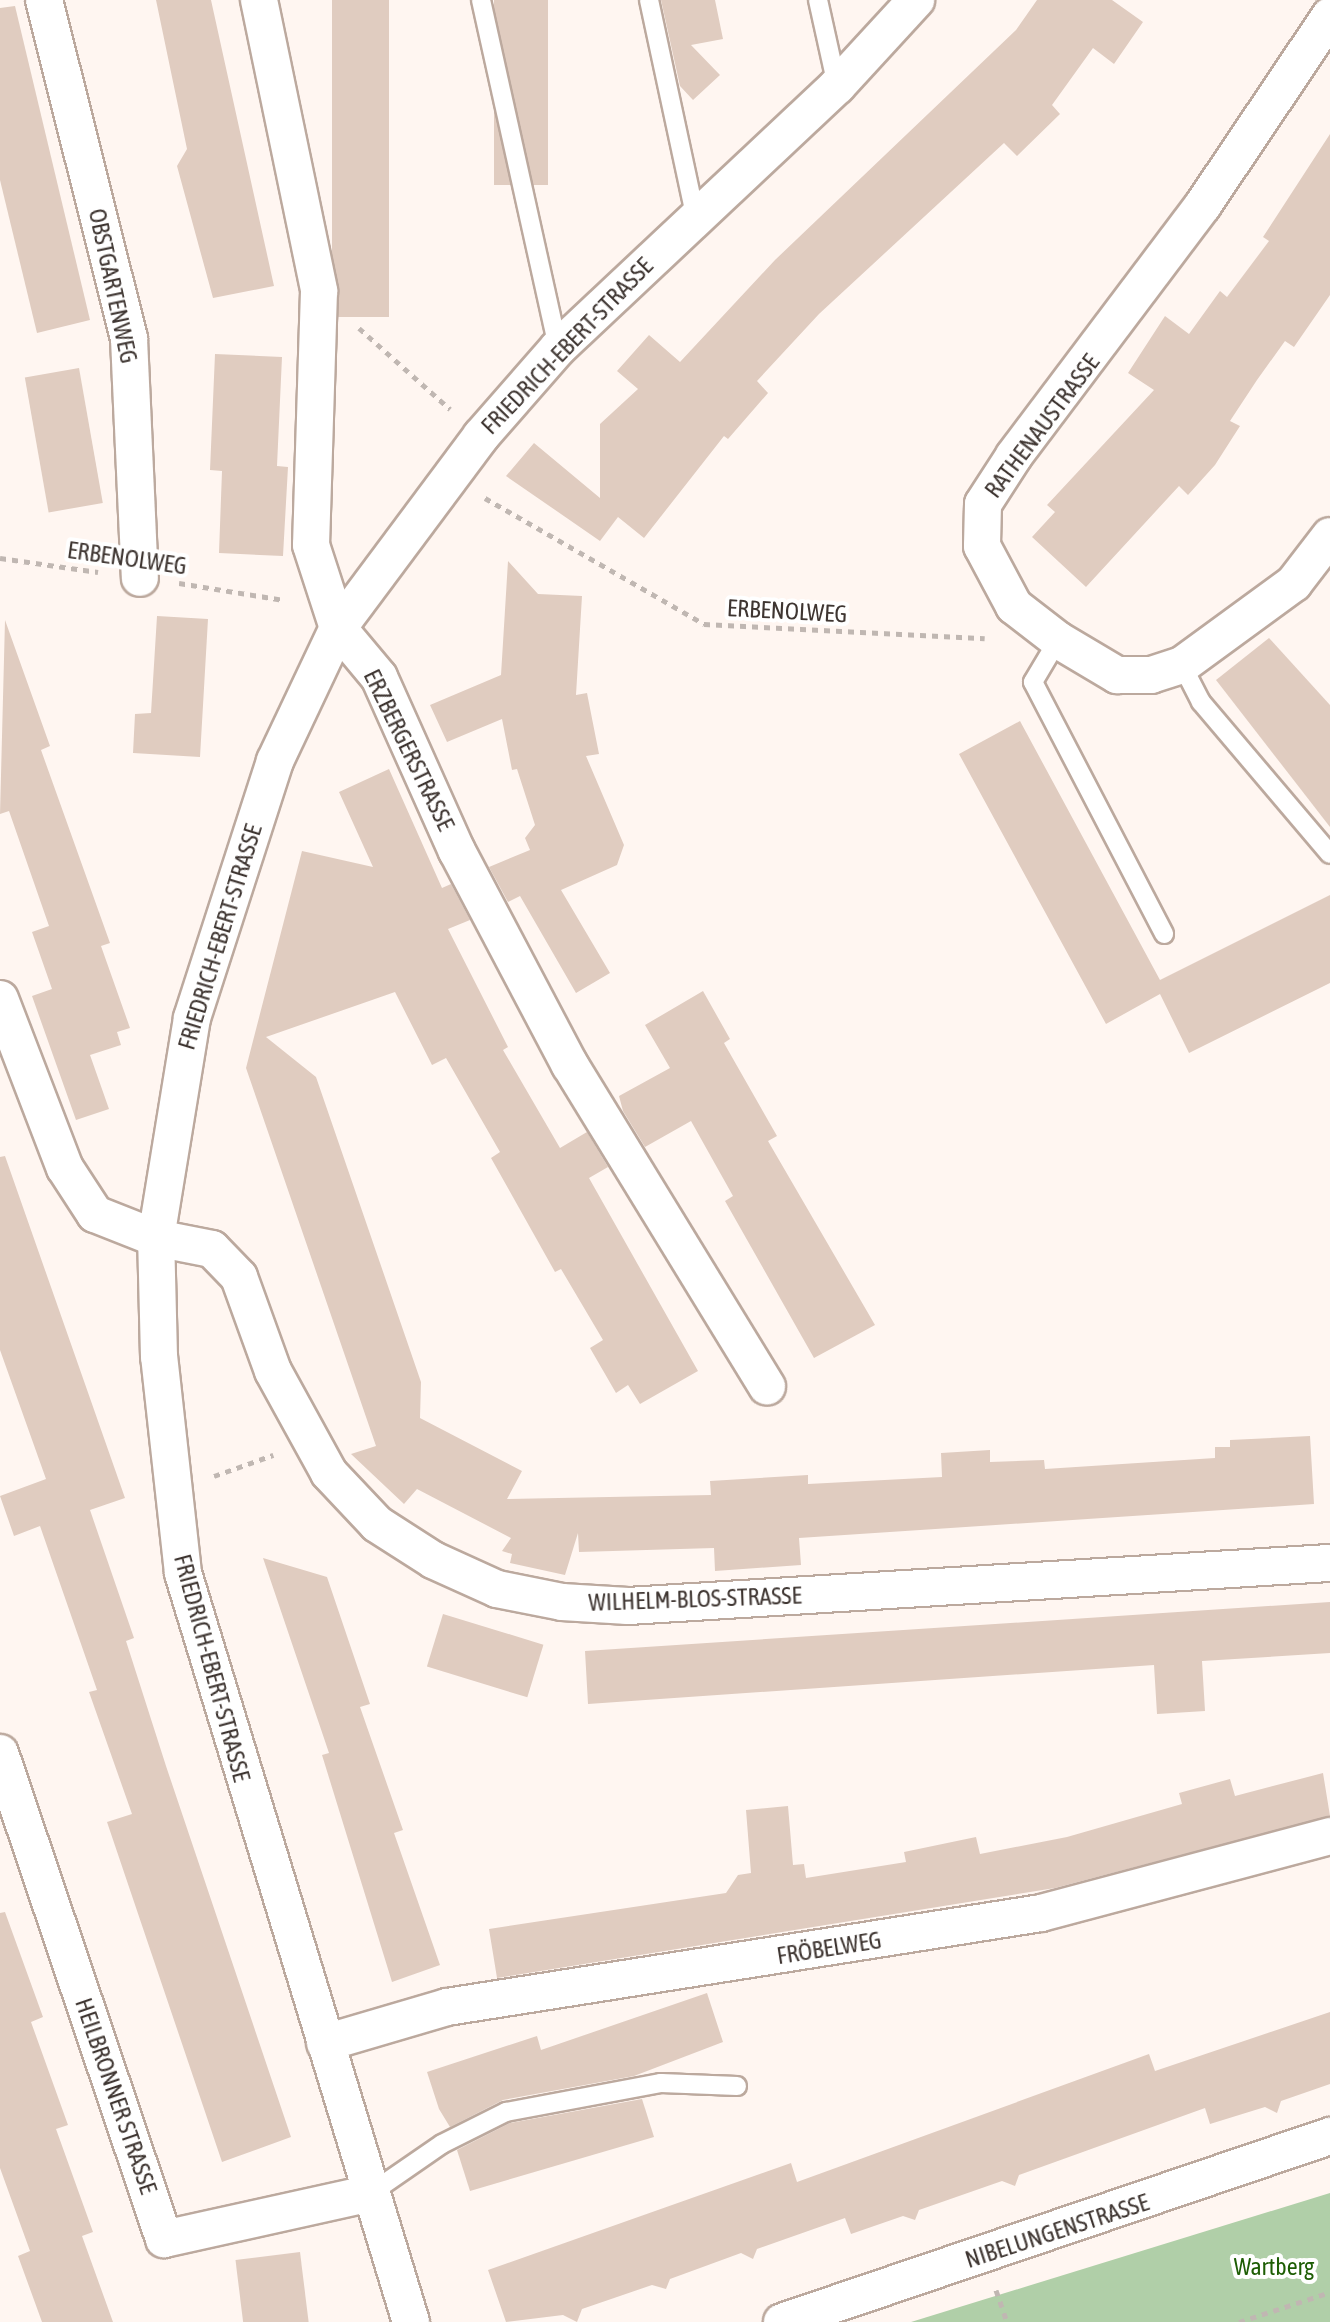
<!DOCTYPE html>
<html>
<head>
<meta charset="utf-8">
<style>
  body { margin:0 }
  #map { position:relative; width:1330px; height:2322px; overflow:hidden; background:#fff6f1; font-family:"Asap Condensed",sans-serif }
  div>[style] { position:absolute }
  .green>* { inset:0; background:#b0cfa8 }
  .building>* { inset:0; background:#e0ccc0; transform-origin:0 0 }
  .path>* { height:5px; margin-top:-2.5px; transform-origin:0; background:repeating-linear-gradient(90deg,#c0b7b2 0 6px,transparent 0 12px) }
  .roads { filter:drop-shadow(2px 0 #bca99e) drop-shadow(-2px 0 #bca99e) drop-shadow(0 2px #bca99e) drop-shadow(0 -2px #bca99e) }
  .service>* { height:18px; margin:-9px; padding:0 9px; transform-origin:9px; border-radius:9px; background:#fff }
  .minor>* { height:36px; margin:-18px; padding:0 18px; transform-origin:18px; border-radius:18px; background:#fff }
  span { translate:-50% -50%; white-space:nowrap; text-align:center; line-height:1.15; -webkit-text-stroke:8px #fff; paint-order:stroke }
  .street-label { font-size:24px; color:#3e3531 }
  .park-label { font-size:24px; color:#1d5d04 }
</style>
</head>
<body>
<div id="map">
  <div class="green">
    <div style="clip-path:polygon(1330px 2193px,1330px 2322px,911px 2322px)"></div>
  </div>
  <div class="building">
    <div style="clip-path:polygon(156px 0,211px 0,274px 286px,213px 298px,177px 166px,187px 149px)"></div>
    <div style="left:332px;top:0;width:57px;height:317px"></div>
    <div style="left:494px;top:0;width:54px;height:185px"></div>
    <div style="clip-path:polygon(661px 0,715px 0,723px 39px,691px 45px,720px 75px,693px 100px,680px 86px)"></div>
    <div style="clip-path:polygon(1037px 0,1112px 0,1143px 22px,1114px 64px,1093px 48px,1052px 105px,1060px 114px,1017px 156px,1004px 143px,819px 314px,757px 381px,768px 393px,728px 439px,724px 436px,644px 538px,618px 517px,600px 541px,506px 476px,534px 443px,600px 498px,600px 424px,638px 389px,617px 371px,649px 335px,680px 362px,775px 260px,1016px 30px)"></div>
    <div style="clip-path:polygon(15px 6px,90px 320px,37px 333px,0 180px,0 8px)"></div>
    <div style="clip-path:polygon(1330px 134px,1330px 295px,1294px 347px,1285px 341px,1257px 380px,1230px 421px,1240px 426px,1215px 465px,1188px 495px,1179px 486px,1086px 587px,1032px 537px,1055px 512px,1047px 505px,1154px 390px,1128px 373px,1165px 316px,1189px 334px,1220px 291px,1227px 297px,1269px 241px,1263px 237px)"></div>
    <div style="clip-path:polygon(215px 354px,282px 357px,277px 466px,288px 467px,283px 556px,219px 553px,222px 471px,210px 470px)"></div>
    <div style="left:79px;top:368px;width:137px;height:55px;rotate:80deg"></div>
    <div style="clip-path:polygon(508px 561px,538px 594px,582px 596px,576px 695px,587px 693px,599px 754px,586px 756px,624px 845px,617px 865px,561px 890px,610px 973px,576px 993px,520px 896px,508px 902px,489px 867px,530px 850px,525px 838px,535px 825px,517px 769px,512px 770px,502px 719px,447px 742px,430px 705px,501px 675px)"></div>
    <div style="clip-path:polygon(157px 616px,208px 619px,200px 757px,133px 753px,135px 714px,151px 713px)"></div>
    <div style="clip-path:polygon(5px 620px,50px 746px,41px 750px,110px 943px,101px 946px,130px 1028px,117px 1032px,121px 1045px,90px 1055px,109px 1109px,76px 1120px,32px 996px,52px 989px,32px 932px,49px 926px,9px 811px,0 814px)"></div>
    <div style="clip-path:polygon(1269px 638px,1330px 705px,1330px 827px,1216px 680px)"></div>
    <div style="clip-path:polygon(1020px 721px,1160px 980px,1330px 895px,1330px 983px,1189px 1053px,1160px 994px,1106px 1024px,959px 754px)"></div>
    <div style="clip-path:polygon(389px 769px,442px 888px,451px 884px,470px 920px,448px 929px,508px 1047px,503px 1050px,560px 1148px,587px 1132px,608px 1167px,589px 1178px,698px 1371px,640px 1404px,628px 1385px,616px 1393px,590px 1348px,603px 1340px,561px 1269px,555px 1272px,491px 1158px,500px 1152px,446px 1058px,432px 1065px,395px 992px,266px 1037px,316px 1077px,421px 1382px,420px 1418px,522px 1471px,507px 1499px,711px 1495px,710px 1481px,808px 1475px,808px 1484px,942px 1477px,941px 1453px,990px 1450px,990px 1462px,1044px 1460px,1045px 1469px,1215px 1458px,1215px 1447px,1230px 1447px,1230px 1440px,1310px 1436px,1314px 1504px,799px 1538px,801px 1565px,715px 1571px,714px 1548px,579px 1552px,578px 1533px,565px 1575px,510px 1563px,512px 1554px,502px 1551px,511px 1538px,417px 1489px,404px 1504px,351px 1454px,376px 1446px,246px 1068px,302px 851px,373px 867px,339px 792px)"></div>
    <div style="clip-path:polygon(703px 991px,730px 1039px,724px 1043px,777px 1136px,768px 1141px,875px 1325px,814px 1358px,725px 1201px,733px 1196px,691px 1121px,645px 1147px,623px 1111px,619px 1096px,670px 1068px,645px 1025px)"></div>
    <div style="clip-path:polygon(5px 1156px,125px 1498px,90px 1510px,134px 1638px,126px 1641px,166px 1766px,291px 2137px,222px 2162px,107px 1822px,132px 1814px,89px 1692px,97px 1690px,40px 1526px,14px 1536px,0 1496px,46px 1479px,0 1350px,0 1157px)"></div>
    <div style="clip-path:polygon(263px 1558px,327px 1577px,370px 1704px,360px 1707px,403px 1830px,394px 1833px,440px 1965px,392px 1982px,322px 1755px,329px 1753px)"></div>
    <div style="clip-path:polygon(1330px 1602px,1330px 1653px,1202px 1661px,1205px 1711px,1157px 1714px,1154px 1665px,588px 1704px,585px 1651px)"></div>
    <div style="left:443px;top:1614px;width:105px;height:55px;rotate:17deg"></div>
    <div style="clip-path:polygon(1323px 1773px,1330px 1816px,1055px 1888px,497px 1978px,489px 1929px,726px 1893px,738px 1875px,751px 1873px,746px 1810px,788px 1806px,793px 1865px,804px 1864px,806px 1878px,906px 1862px,904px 1852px,976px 1837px,980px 1854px,1067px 1837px,1182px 1804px,1179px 1793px,1230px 1779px,1235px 1796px)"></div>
    <div style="clip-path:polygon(5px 1912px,43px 2017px,31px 2022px,68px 2125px,56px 2129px,93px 2232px,82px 2236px,113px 2322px,42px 2322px,18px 2256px,30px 2251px,0 2168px,0 1913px)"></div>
    <div style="clip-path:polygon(707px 1993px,723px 2042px,634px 2076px,503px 2100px,450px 2127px,439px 2109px,427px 2072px,537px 2036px,541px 2050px)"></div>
    <div style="clip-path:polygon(1330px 2012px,1330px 2084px,1281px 2101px,1277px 2113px,1265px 2107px,1210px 2124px,1205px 2108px,1019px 2175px,1015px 2186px,1002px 2181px,919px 2210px,915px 2220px,903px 2216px,851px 2234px,845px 2218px,757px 2249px,753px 2259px,741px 2253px,670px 2279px,666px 2289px,652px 2285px,582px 2309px,577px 2322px,563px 2315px,506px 2322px,488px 2270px,791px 2163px,797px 2182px,1149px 2054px,1155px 2071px)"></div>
    <div style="clip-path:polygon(642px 2099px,654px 2137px,470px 2191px,457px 2150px,510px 2123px)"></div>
    <div style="left:300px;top:2252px;width:71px;height:65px;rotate:83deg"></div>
  </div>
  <div class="path">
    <div style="left:359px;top:328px;width:122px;rotate:41.7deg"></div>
    <div style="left:485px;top:498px;width:253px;rotate:29.9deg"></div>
    <div style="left:704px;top:624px;width:281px;rotate:2.9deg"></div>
    <div style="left:0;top:558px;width:99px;rotate:8.1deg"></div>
    <div style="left:179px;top:583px;width:106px;rotate:9.2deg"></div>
    <div style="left:214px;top:1476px;width:63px;rotate:-19.6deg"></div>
    <div style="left:996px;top:2290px;width:34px;rotate:71deg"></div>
    <div style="left:1239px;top:2322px;width:96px;rotate:-18.2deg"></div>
  </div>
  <div class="roads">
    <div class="service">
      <div style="left:481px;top:0;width:356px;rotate:77.5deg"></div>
      <div style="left:649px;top:0;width:220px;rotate:77.9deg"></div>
      <div style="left:818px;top:0;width:88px;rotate:77.5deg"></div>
      <div style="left:1058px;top:640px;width:49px;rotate:120.8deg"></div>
      <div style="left:1033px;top:682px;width:284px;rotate:62.5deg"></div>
      <div style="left:1182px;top:665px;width:42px;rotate:62.8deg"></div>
      <div style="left:1201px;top:702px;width:199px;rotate:49.7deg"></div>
      <div style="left:371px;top:2193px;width:86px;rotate:-34.6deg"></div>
      <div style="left:442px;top:2144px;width:72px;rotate:-26.6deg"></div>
      <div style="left:506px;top:2112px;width:158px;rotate:-10.6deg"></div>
      <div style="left:661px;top:2083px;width:76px;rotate:2.3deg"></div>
    </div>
    <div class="minor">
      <div style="left:44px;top:0;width:349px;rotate:75.9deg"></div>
      <div style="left:129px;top:339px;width:239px;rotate:87.4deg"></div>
      <div style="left:259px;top:0;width:297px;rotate:78.3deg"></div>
      <div style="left:319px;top:291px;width:254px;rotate:91.8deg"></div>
      <div style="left:311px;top:545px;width:87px;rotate:72deg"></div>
      <div style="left:338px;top:628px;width:64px;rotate:50.1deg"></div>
      <div style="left:379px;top:677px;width:191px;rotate:65.9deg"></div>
      <div style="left:457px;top:851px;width:242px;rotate:62.2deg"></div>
      <div style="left:570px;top:1065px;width:377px;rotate:58.5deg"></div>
      <div style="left:1330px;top:16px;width:228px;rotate:123.9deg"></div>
      <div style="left:1203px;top:205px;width:314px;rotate:127deg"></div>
      <div style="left:1014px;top:456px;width:57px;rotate:122.9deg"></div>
      <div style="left:983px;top:504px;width:42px;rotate:91.4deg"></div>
      <div style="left:982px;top:546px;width:68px;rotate:61.9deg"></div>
      <div style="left:1014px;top:606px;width:56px;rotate:37.7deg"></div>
      <div style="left:1058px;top:640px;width:69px;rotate:30.7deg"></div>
      <div style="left:1117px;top:675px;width:34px"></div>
      <div style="left:1151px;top:675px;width:33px;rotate:-18deg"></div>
      <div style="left:1182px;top:665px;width:139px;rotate:-36.2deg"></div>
      <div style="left:1294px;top:583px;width:59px;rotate:-52.5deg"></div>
      <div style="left:0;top:999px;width:181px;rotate:69deg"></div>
      <div style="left:65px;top:1168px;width:55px;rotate:56.9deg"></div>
      <div style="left:95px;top:1214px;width:66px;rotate:21.5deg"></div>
      <div style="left:156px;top:1238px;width:57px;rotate:11.1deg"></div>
      <div style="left:212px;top:1249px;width:39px;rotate:46deg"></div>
      <div style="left:239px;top:1277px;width:100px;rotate:70.1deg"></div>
      <div style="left:273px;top:1371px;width:116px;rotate:61.2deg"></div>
      <div style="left:329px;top:1473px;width:70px;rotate:46.7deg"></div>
      <div style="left:377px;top:1524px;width:67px;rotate:32.7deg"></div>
      <div style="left:433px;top:1560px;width:70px;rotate:24.4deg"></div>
      <div style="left:497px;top:1589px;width:66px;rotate:11.3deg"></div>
      <div style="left:562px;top:1602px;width:66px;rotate:3.5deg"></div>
      <div style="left:628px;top:1606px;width:703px;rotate:-3.51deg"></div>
      <div style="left:0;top:1753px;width:513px;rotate:71.35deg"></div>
      <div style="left:164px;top:2239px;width:212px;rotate:-12.5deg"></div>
      <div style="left:325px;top:2043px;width:127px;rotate:-16.4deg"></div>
      <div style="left:447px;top:2007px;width:601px;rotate:-8.99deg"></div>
      <div style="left:1041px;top:1913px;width:299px;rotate:-14.9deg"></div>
      <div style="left:411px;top:2322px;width:783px;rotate:-106.93deg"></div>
      <div style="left:183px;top:1573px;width:217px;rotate:-96.3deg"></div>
      <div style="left:159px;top:1357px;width:119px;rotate:-91.4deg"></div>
      <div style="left:156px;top:1238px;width:223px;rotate:-80.7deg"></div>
      <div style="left:192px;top:1018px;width:270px;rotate:-72.1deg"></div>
      <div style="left:275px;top:761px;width:147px;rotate:-64.7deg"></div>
      <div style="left:338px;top:628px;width:239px;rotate:-53.3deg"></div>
      <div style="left:481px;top:436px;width:117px;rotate:-48.8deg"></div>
      <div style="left:558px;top:348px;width:383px;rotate:-43.2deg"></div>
      <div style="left:837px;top:86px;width:117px;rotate:-47.4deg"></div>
      <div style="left:782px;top:2322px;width:579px;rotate:-18.75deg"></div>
    </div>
  </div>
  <div class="street-label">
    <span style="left:113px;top:286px;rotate:78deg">OBSTGARTENWEG</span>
    <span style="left:567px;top:346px;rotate:-46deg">FRIEDRICH-EBERT-STRASSE</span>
    <span style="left:1042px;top:426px;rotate:-53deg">RATHENAUSTRASSE</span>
    <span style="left:127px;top:558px;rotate:8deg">ERBENOLWEG</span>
    <span style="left:787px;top:611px;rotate:3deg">ERBENOLWEG</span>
    <span style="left:409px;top:750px;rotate:64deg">ERZBERGERSTRASSE</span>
    <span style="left:220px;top:937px;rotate:-73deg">FRIEDRICH-EBERT-STRASSE</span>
    <span style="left:695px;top:1599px;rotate:-2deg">WILHELM-BLOS-STRASSE</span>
    <span style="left:212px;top:1668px;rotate:75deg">FRIEDRICH-EBERT-STRASSE</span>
    <span style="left:829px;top:1948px;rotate:-9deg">FRÖBELWEG</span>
    <span style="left:116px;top:2096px;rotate:71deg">HEILBRONNER STRASSE</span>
    <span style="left:1057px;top:2231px;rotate:-18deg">NIBELUNGENSTRASSE</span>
  </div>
  <div class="park-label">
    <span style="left:1274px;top:2267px">Wartberg</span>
  </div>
</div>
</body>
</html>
